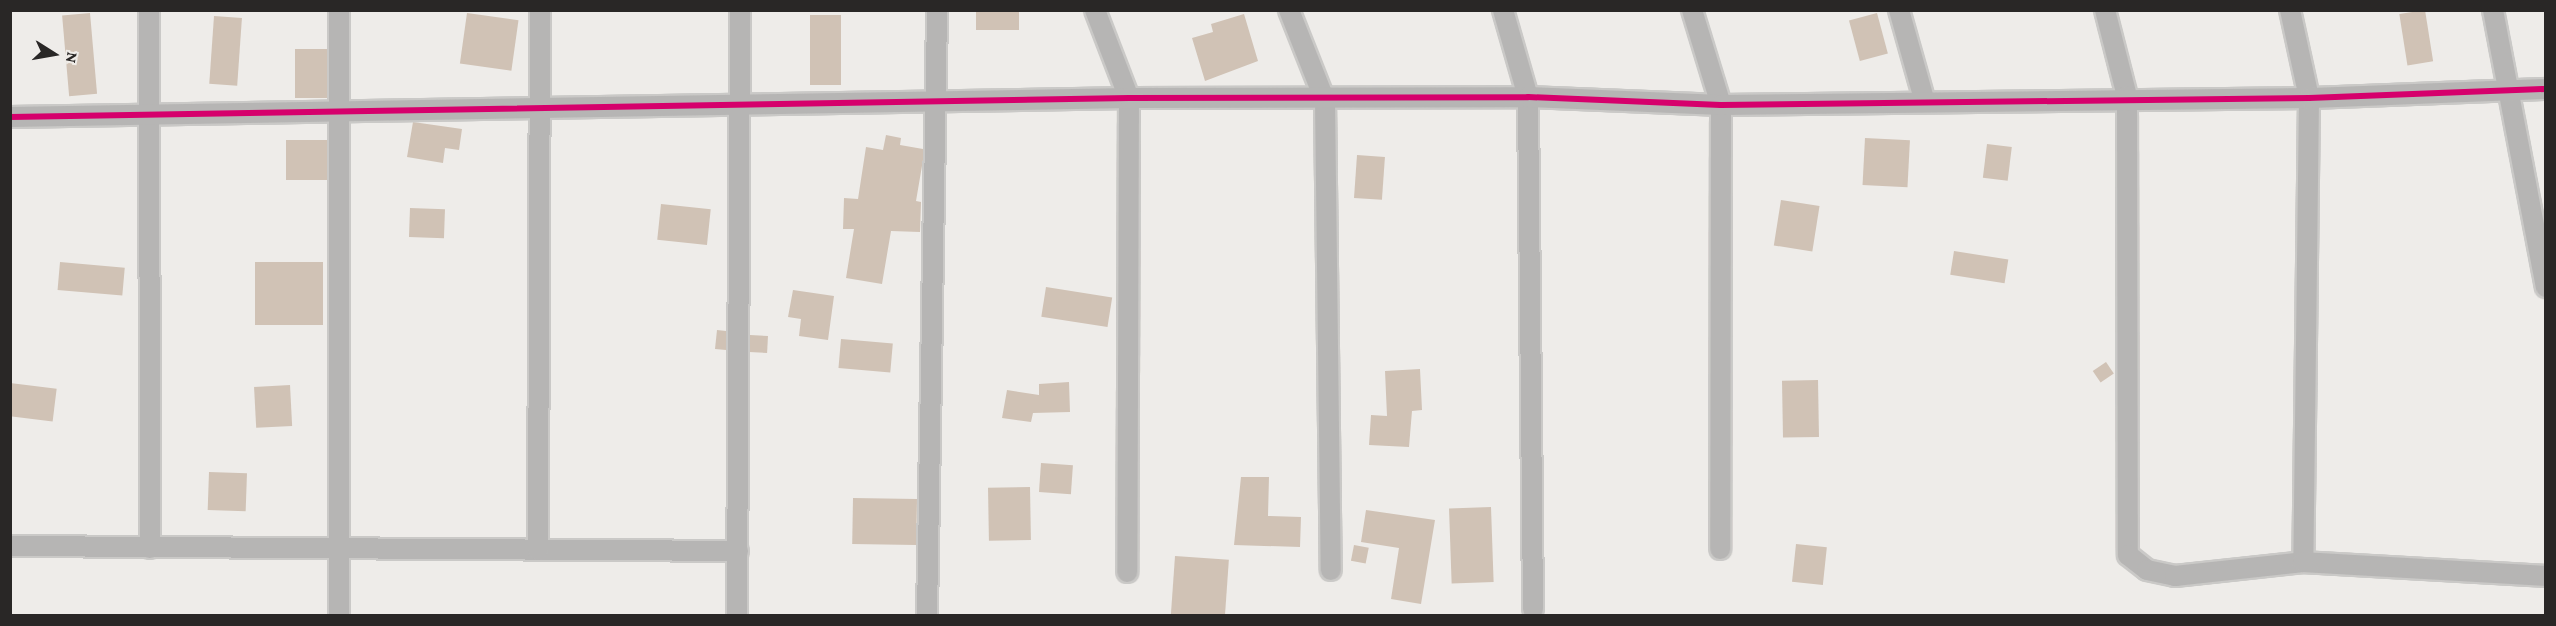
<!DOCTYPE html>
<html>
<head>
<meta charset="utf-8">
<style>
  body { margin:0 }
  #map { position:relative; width:2556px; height:626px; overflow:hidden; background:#eeece9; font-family:"Crimson Pro",serif }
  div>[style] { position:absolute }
  .building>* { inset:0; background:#d0c2b5; transform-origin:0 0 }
  .roads { filter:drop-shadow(2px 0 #cac9c7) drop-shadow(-2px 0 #cac9c7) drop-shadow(0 2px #cac9c7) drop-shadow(0 -2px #cac9c7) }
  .minor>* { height:20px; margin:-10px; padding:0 10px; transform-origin:10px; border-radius:10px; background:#b6b5b4 }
  .cycleway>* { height:6px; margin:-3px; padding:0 3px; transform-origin:3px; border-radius:3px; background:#d6006c }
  span { translate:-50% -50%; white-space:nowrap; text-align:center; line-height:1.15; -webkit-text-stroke:4.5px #efece8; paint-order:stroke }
  .frame { position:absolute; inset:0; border:12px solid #292726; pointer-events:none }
  .north { position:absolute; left:24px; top:24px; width:60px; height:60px; -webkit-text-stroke:4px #efece8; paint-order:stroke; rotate:101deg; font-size:16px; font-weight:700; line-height:24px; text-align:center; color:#292726 }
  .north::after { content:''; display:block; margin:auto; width:21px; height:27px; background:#292726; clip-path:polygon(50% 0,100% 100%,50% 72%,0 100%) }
</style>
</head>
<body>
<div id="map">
  <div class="building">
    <div style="left:976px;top:10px;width:43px;height:20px"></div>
    <div style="left:2425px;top:10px;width:52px;height:26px;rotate:81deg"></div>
    <div style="left:90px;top:13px;width:81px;height:28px;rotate:85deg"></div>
    <div style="left:467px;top:13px;width:52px;height:51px;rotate:8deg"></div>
    <div style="left:1877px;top:13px;width:42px;height:29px;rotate:75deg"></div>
    <div style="clip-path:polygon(1244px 14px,1258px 61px,1205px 81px,1192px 38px,1213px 32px,1211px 24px)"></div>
    <div style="left:810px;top:15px;width:31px;height:70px"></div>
    <div style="left:214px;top:16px;width:28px;height:68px;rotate:4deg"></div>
    <div style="left:295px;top:49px;width:32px;height:49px"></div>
    <div style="clip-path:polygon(413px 122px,462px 129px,459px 150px,445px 148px,443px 163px,407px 157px)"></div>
    <div style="clip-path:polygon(886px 135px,901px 138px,900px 145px,923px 149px,923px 160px,916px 201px,921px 202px,920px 232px,891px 231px,882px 284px,846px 278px,854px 229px,843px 229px,844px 198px,858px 199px,866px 147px,883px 150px)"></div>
    <div style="left:1865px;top:138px;width:45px;height:47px;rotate:3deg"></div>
    <div style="left:286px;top:140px;width:41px;height:40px"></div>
    <div style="left:1987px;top:144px;width:25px;height:34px;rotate:7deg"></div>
    <div style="left:1357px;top:155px;width:28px;height:43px;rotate:4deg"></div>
    <div style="left:1781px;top:200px;width:39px;height:46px;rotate:9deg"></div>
    <div style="left:661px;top:204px;width:50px;height:36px;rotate:6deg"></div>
    <div style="left:410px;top:208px;width:35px;height:29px;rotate:2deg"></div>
    <div style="left:1954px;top:251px;width:55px;height:24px;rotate:9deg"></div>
    <div style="left:60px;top:262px;width:65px;height:28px;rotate:5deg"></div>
    <div style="left:255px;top:262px;width:68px;height:63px"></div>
    <div style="left:1046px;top:287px;width:67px;height:30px;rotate:9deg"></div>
    <div style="clip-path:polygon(793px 290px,834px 296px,828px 340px,799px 336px,801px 319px,788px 317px)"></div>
    <div style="clip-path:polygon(717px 330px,726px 331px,726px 350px,715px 349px)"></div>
    <div style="left:750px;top:335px;width:18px;height:17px;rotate:3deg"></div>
    <div style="left:841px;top:339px;width:52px;height:29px;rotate:5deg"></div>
    <div style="left:2106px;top:362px;width:14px;height:16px;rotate:56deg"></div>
    <div style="clip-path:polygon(1420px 369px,1422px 410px,1412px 411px,1409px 447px,1369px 445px,1371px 415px,1387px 416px,1385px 371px)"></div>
    <div style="left:1818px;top:380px;width:57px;height:36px;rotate:89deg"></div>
    <div style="clip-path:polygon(1069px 382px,1070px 412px,1033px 413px,1031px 422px,1002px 418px,1007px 390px,1039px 395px,1039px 384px)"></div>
    <div style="left:10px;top:383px;width:47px;height:33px;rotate:7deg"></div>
    <div style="left:290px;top:385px;width:41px;height:36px;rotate:87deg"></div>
    <div style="left:1041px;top:463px;width:32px;height:29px;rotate:4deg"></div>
    <div style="left:209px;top:472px;width:38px;height:38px;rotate:2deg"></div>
    <div style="clip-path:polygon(1241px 477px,1269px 477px,1268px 516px,1301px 517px,1300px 547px,1234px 545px)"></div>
    <div style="left:1030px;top:487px;width:53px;height:42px;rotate:89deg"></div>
    <div style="left:917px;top:499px;width:46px;height:64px;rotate:91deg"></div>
    <div style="left:1491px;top:507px;width:75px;height:42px;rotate:88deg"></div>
    <div style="clip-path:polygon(1366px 510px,1435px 520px,1421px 604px,1391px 599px,1399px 548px,1361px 542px)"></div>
    <div style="left:1796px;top:544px;width:31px;height:38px;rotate:6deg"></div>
    <div style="left:1354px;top:545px;width:15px;height:16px;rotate:11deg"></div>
    <div style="left:1175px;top:556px;width:54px;height:59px;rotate:4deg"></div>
  </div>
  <div class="roads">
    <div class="minor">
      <div style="left:149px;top:10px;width:538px;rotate:89.89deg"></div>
      <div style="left:1095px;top:10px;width:94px;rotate:68.9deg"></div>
      <div style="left:1129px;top:98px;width:474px;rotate:90.2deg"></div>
      <div style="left:1289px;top:10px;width:98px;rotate:68.4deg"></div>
      <div style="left:1325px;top:101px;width:469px;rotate:89.3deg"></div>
      <div style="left:1503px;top:10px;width:91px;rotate:74deg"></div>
      <div style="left:1528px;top:97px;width:512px;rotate:89.44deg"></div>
      <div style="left:1692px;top:10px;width:99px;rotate:73deg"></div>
      <div style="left:1721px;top:105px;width:444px;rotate:90.1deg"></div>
      <div style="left:1899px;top:10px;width:92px;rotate:74.3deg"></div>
      <div style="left:2105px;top:10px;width:89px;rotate:75.7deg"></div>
      <div style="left:2127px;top:96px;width:459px;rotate:89.9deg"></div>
      <div style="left:2128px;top:555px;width:24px;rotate:38deg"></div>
      <div style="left:2147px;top:570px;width:29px;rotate:12deg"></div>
      <div style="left:2175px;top:576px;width:129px;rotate:-6.2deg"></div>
      <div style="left:2290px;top:10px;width:90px;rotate:77.8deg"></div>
      <div style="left:2309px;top:98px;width:464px;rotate:90.7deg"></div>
      <div style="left:2303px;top:562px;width:243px;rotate:3.3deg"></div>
      <div style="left:2493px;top:10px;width:282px;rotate:79.2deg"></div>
      <div style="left:10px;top:117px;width:1119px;rotate:-0.97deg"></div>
      <div style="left:1129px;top:98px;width:399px;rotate:-0.1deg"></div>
      <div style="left:1528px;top:97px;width:193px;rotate:2.4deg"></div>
      <div style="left:1721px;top:105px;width:588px;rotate:-0.68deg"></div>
      <div style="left:2309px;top:98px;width:237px;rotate:-2.2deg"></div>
      <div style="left:10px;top:546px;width:728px;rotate:0.39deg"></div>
      <div style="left:538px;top:550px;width:540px;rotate:-89.79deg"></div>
      <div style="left:339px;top:616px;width:606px;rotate:-90deg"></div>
      <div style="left:737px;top:616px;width:606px;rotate:-89.72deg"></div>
      <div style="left:927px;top:616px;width:606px;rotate:-89.05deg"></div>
    </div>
  </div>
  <div class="cycleway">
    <div style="left:10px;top:117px;width:1119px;rotate:-0.97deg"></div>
    <div style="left:1129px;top:98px;width:399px;rotate:-0.1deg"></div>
    <div style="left:1528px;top:97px;width:193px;rotate:2.4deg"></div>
    <div style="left:1721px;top:105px;width:588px;rotate:-0.68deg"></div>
    <div style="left:2309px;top:98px;width:237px;rotate:-2.2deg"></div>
  </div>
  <div class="frame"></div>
  <div class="north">N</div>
</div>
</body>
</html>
